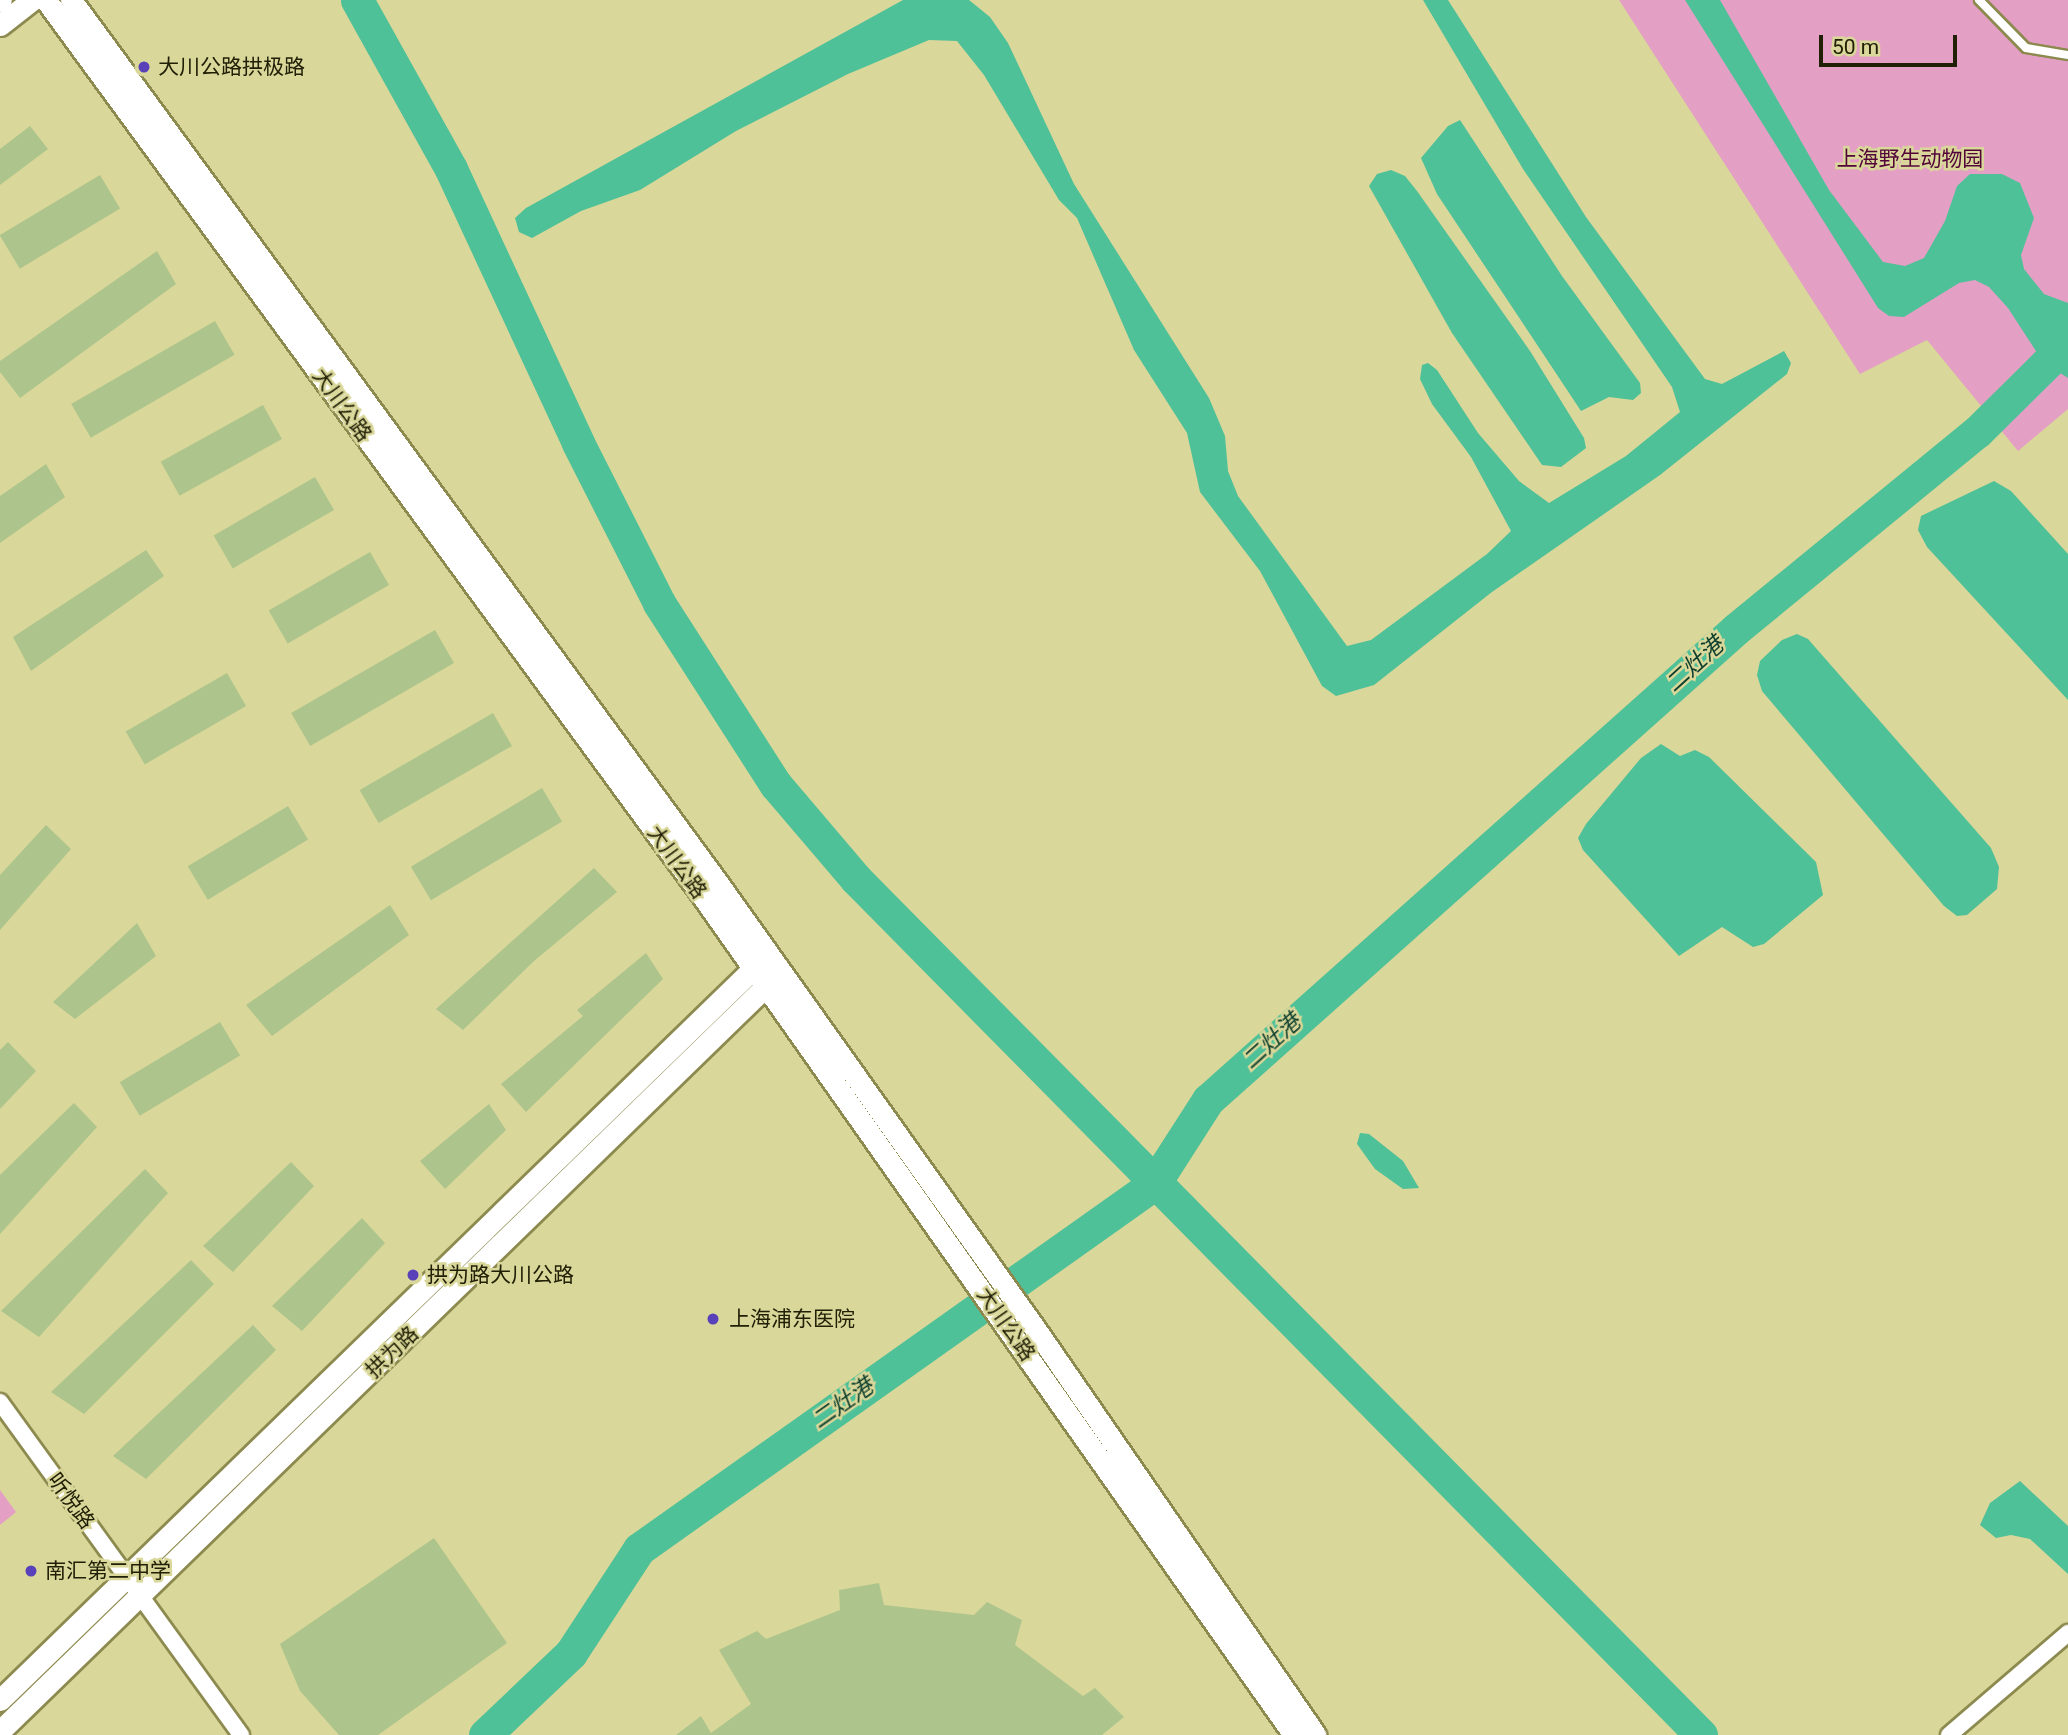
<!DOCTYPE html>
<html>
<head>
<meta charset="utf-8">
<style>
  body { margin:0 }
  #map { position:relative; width:2068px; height:1735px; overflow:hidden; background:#d9d799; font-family:Roboto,"Noto Sans SC",sans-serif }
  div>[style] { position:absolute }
  .green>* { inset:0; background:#e49fc4 }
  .water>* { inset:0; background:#4fc198 }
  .river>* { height:33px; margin:-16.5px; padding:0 16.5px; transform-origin:16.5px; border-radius:16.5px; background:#4fc198 }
  .building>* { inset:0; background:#adc58c; transform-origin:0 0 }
  .roads { filter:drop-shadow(2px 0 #8d8a4f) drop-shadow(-2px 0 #8d8a4f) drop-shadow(0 2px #8d8a4f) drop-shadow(0 -2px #8d8a4f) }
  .lane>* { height:8px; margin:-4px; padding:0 4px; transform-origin:4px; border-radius:4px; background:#fff }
  .street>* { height:16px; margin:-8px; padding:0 8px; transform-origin:8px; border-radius:8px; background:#fff }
  .secondary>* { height:21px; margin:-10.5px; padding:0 10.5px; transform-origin:10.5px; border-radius:10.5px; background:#fff }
  .dots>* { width:19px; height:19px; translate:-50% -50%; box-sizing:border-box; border:4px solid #d9d799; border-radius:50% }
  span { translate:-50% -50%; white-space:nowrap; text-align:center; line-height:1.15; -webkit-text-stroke:5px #d9d799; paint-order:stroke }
  .poi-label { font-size:21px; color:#212007 }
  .left { translate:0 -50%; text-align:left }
  .park-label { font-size:21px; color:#520338 }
  .street-label { font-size:21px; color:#212007 }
  .water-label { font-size:23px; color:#0c3e2d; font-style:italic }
  .scale { position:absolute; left:1819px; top:35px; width:138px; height:32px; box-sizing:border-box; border:4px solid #212007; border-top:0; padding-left:9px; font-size:21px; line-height:24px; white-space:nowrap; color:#212007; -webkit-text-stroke:5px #d9d799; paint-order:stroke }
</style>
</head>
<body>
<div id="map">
  <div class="green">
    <div style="clip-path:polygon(1619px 0,2068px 0,2068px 409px,2018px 451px,1927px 340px,1860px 374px)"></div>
    <div style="clip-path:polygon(0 1490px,16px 1512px,0 1525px)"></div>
  </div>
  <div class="water">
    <div style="clip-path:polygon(903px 0,969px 0,990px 17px,1008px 43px,1074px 184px,1209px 398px,1225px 436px,1228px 471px,1238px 496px,1347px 646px,1371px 640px,1487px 554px,1511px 531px,1471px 457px,1432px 404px,1420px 379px,1422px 365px,1428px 363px,1437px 370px,1478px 433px,1519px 481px,1549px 503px,1626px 456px,1680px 412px,1672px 387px,1523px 169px,1423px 0,1448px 0,1586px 217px,1705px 379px,1722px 384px,1784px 351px,1791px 363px,1787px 374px,1660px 475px,1492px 592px,1374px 685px,1336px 696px,1322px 686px,1260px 571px,1200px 492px,1187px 433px,1134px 350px,1077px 218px,1059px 200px,984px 75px,957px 41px,929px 40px,848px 74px,736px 131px,640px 190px,581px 211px,532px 238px,519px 232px,515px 218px,526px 208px)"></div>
    <div style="clip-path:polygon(1685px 0,1720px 0,1829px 190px,1883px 262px,1905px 266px,1924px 258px,1945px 221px,1957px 186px,1970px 174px,2002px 174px,2020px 183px,2034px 218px,2021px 255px,2024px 269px,2044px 294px,2068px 303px,2068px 378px,2043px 362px,2008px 308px,1989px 287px,1975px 280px,1959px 283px,1904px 317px,1889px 316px,1878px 308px)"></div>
    <div style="clip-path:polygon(1460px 120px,1562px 276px,1640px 383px,1641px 393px,1633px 400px,1609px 397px,1581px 411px,1437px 194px,1421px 158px,1448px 126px)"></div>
    <div style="clip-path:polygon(1391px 170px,1405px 176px,1417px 191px,1530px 351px,1584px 438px,1586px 448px,1561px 467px,1542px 465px,1452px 333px,1369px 186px,1377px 174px)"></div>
    <div style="clip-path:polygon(1994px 481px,2011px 491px,2068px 554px,2068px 700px,1927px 547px,1918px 530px,1921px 516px)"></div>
    <div style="clip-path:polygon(1797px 634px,1808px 639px,1991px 848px,1999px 867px,1997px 889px,1967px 915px,1957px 916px,1944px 906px,1762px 691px,1757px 675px,1760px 661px,1782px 640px)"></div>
    <div style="clip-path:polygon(1661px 744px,1680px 756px,1695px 750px,1709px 757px,1816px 862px,1823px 895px,1764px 944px,1753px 947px,1722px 927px,1679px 956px,1583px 850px,1578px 838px,1586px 824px,1641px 758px)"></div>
    <div style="clip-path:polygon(1360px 1133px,1369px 1134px,1403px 1161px,1419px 1188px,1403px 1189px,1375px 1169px,1357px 1144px)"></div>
    <div style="clip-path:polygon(2020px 1481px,2068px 1526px,2068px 1574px,2030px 1539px,2011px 1535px,1996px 1538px,1980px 1525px,1990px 1503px)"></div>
  </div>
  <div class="river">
    <div style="left:357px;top:0;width:193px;rotate:60.9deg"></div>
    <div style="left:451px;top:169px;width:302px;rotate:65.1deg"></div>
    <div style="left:578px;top:443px;width:179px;rotate:63.1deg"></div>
    <div style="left:659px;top:603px;width:216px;rotate:57.3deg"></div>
    <div style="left:776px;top:785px;width:123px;rotate:49.6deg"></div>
    <div style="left:856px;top:879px;width:1203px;rotate:45.37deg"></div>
    <div style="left:485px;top:1735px;width:119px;rotate:-43.6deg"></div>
    <div style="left:571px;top:1653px;width:124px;rotate:-56.8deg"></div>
    <div style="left:639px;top:1549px;width:631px;rotate:-35.33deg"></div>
    <div style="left:1154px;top:1184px;width:100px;rotate:-57.3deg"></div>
    <div style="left:1208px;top:1100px;width:708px;rotate:-41.73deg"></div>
    <div style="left:1736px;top:629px;width:311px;rotate:-39.3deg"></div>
    <div style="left:1977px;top:432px;width:128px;rotate:-44.7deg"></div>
  </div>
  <div class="building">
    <div style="clip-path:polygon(30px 126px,48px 149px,0 185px,0 149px)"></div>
    <div style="left:100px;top:175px;width:39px;height:117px;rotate:59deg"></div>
    <div style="clip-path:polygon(157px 251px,176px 284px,20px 398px,0 372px,0 361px)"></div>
    <div style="left:215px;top:321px;width:39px;height:166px;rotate:60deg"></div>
    <div style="left:263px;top:405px;width:39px;height:117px;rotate:61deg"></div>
    <div style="clip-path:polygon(46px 464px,65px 497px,0 543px,0 496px)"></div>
    <div style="left:315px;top:477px;width:38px;height:117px;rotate:60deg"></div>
    <div style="clip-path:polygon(146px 550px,164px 576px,31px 671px,13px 637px)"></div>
    <div style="left:370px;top:552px;width:38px;height:117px;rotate:60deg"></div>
    <div style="left:435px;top:630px;width:38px;height:166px;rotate:60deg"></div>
    <div style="left:227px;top:673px;width:38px;height:117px;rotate:60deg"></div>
    <div style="left:493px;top:713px;width:38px;height:154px;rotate:60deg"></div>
    <div style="left:542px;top:788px;width:39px;height:153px;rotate:59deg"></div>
    <div style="left:288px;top:806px;width:39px;height:117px;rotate:59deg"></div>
    <div style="clip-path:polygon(46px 825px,71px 849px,0 930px,0 875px)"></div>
    <div style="clip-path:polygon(594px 868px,617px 892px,534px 961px,463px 1030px,436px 1009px)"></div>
    <div style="clip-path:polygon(390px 905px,409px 935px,272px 1036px,246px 1005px)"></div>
    <div style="clip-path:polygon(137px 923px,156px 956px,75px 1019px,53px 1002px)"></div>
    <div style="clip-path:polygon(646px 953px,663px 979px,526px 1112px,501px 1084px,583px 1016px,577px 1010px)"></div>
    <div style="left:220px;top:1022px;width:39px;height:117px;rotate:59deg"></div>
    <div style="clip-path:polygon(8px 1042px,36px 1071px,0 1109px,0 1050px)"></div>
    <div style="clip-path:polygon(74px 1103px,97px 1127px,0 1234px,0 1175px)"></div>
    <div style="clip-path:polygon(489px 1104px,506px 1130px,445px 1189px,420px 1161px)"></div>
    <div style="clip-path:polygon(291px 1162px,314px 1186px,233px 1272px,203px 1246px)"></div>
    <div style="clip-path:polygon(145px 1169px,168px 1193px,39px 1337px,1px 1311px)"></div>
    <div style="clip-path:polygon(362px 1218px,385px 1243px,302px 1331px,272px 1306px)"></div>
    <div style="clip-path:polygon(191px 1260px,214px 1284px,84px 1414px,51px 1392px)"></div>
    <div style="clip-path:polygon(253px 1325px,276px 1350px,146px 1479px,113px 1456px)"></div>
    <div style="clip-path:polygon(434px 1538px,507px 1643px,378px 1735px,339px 1735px,300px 1691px,280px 1644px)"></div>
    <div style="clip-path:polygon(879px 1583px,884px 1605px,974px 1615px,987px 1602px,1022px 1620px,1015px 1645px,1083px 1696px,1095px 1688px,1124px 1717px,1102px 1735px,676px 1735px,701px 1716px,711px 1733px,751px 1704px,719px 1650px,757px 1631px,766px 1639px,840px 1610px,839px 1590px)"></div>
  </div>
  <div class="roads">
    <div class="lane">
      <div style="left:1979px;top:0;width:67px;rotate:45.6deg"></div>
      <div style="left:2026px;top:48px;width:43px;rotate:9.5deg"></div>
    </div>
    <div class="street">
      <div style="left:0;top:1402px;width:411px;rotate:54.1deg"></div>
      <div style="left:1949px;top:1735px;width:157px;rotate:-40.6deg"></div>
    </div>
    <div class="secondary">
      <div style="left:46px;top:0;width:1108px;rotate:53.77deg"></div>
      <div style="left:701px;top:894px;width:1029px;rotate:54.81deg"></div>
      <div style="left:71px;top:0;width:1093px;rotate:53.78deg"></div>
      <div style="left:717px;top:882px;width:550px;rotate:54.55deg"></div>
      <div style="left:1036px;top:1330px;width:492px;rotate:55.4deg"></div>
      <div style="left:0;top:1px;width:1px;rotate:-45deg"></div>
      <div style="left:0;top:25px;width:41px;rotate:-38deg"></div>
      <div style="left:0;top:1700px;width:1062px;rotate:-44.16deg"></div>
      <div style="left:0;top:1731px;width:1080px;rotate:-44.21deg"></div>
    </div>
  </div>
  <div class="dots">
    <div style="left:144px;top:67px;background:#5941b9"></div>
    <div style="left:413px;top:1275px;background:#5941b9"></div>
    <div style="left:713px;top:1319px;background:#5941b9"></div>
    <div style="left:31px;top:1571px;background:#5941b9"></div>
  </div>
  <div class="poi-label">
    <span class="left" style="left:158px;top:67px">大川公路拱极路</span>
    <span class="left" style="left:427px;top:1275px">拱为路大川公路</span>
    <span class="left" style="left:729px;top:1319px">上海浦东医院</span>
    <span class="left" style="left:45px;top:1571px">南汇第二中学</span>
  </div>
  <div class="park-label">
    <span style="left:1910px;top:159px">上海野生动物园</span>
  </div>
  <div class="street-label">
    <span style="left:342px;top:405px;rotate:54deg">大川公路</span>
    <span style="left:677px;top:862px;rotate:54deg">大川公路</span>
    <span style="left:1006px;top:1324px;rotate:55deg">大川公路</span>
    <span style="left:392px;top:1352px;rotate:-44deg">拱为路</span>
    <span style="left:71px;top:1501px;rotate:54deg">听悦路</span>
  </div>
  <div class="water-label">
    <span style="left:1695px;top:665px;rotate:-42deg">二灶港</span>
    <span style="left:1272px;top:1042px;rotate:-42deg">二灶港</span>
    <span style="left:843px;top:1404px;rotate:-35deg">二灶港</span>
  </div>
  <div class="scale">50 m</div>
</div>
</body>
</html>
